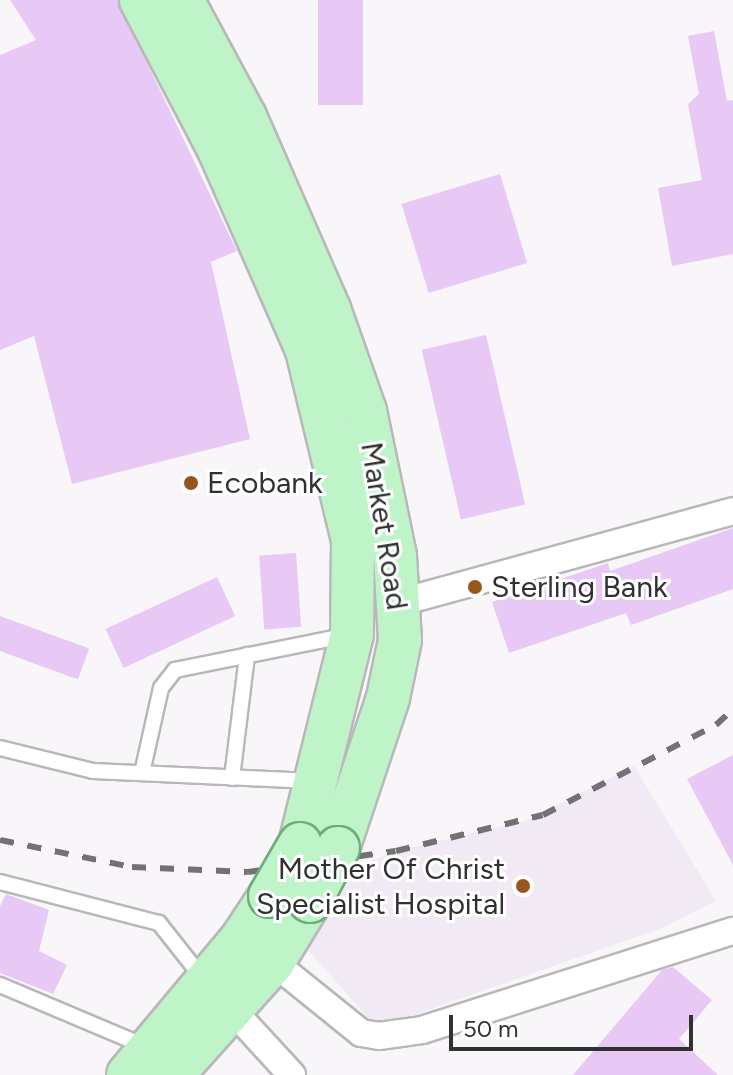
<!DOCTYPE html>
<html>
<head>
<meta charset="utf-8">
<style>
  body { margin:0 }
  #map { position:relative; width:733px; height:1075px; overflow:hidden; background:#f9f6f9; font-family:Figtree,sans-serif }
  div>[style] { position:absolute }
  .built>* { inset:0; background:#f1eaf4 }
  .building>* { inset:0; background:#e8c9f5; transform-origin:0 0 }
  .roads { filter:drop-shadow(2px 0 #b9b7ba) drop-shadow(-2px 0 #b9b7ba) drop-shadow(0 2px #b9b7ba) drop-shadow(0 -2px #b9b7ba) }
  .lane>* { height:14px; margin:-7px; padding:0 7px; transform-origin:7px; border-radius:7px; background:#fff }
  .street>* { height:26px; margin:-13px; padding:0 13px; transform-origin:13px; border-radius:13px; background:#fff }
  .primary>* { height:42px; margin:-21px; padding:0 21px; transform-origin:21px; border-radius:21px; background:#bef4c8 }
  .rail>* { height:6px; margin-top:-3px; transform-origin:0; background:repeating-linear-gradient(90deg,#737173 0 14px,transparent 0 28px) }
  .bridges { filter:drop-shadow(2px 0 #70ab7b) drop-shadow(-2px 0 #70ab7b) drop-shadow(0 2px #70ab7b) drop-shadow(0 -2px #70ab7b) }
  .primary-bridge>* { height:42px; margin:-21px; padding:0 21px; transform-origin:21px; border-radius:21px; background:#bef4c8 }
  .dots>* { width:22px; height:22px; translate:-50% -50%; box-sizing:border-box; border:4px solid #fff; border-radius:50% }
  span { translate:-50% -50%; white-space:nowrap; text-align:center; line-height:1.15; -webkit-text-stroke:6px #fff; paint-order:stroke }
  .poi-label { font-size:30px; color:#323132 }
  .left { translate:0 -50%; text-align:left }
  .right { translate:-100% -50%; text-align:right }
  .street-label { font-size:30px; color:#323132 }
  .scale { position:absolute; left:449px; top:1015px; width:244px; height:36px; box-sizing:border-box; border:4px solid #323132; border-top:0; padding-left:10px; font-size:24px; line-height:28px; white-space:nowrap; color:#323132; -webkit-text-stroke:6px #fff; paint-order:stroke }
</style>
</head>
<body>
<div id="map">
  <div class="built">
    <div style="clip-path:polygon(634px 766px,716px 901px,662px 928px,377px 1028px,301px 942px,352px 870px,391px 852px,525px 821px)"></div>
  </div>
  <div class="building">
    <div style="clip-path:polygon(10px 0,117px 0,237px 251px,211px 262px,250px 439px,72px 484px,34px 336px,0 350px,0 55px,36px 40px)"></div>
    <div style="left:318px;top:0;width:45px;height:105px"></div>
    <div style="clip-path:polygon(714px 31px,727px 101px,733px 100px,733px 254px,672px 266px,658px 188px,702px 180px,688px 104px,699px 94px,688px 36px)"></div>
    <div style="left:500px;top:174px;width:93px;height:103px;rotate:73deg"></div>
    <div style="left:486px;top:335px;width:174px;height:66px;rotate:77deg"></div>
    <div style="clip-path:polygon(733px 528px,733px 589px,631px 625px,626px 613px,509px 653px,492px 602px,608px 563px,610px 571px)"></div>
    <div style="left:296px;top:553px;width:74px;height:37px;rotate:86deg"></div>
    <div style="left:217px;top:577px;width:43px;height:123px;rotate:65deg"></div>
    <div style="left:0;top:616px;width:95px;height:33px;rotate:20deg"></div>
    <div style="clip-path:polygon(733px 755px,733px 865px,687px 779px)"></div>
    <div style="clip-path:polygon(6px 894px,49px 910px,39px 951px,67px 965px,53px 994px,0 973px,0 906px)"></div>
    <div style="clip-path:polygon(673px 967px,712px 1000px,679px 1039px,718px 1075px,573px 1075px,662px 970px)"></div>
  </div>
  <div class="roads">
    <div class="lane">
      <div style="left:0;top:748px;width:96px;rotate:13.9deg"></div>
      <div style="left:93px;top:771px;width:220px;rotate:2.6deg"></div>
      <div style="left:142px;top:773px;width:87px;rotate:-77.4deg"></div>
      <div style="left:161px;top:688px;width:23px;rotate:-52deg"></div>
      <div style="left:175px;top:670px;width:177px;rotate:-11.4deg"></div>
      <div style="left:232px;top:778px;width:124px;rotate:-83deg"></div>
      <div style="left:0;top:882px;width:164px;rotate:14.5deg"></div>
      <div style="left:159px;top:923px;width:73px;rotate:51.7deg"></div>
      <div style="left:0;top:985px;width:160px;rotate:22.9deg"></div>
    </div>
    <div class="street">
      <div style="left:401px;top:602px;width:344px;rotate:-15.3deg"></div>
      <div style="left:273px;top:962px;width:113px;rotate:38.9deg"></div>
      <div style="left:361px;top:1033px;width:18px;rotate:9deg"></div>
      <div style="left:379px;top:1036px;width:43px;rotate:-7.9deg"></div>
      <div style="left:422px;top:1030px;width:326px;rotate:-17.7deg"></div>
      <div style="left:223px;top:1000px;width:102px;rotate:47.4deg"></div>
    </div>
    <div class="primary">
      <div style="left:141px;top:0;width:166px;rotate:62.4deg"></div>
      <div style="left:218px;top:147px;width:222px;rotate:66.3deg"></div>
      <div style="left:307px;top:350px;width:195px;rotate:76.4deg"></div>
      <div style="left:353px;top:540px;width:94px;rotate:90.6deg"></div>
      <div style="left:352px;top:634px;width:216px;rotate:103.9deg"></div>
      <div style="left:182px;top:0;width:133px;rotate:61.7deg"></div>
      <div style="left:245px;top:117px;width:210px;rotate:66.4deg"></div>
      <div style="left:329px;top:309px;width:108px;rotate:70.6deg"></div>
      <div style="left:365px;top:411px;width:148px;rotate:78.3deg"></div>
      <div style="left:395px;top:556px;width:84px;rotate:86.6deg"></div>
      <div style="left:400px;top:640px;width:59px;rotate:101.7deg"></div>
      <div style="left:388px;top:698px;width:158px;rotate:108.4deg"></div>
      <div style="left:128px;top:1075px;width:176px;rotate:-50.1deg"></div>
      <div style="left:241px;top:940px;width:53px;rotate:-56.6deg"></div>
      <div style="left:172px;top:1075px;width:152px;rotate:-48.2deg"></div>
      <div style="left:273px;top:962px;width:71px;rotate:-58.8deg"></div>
    </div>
  </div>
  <div class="rail">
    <div style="left:0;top:840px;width:135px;rotate:11.6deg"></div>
    <div style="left:132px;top:867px;width:116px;rotate:2.5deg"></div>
    <div style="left:248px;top:872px;width:149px;rotate:-8.1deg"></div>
    <div style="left:396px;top:851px;width:151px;rotate:-13.8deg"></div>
    <div style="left:543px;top:815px;width:195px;rotate:-27.5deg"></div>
    <div style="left:716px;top:725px;width:23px;rotate:-43deg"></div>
  </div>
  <div class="bridges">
    <div class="primary-bridge">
      <div style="left:270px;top:896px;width:60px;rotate:-60deg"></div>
      <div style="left:310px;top:901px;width:60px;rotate:-62.2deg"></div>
    </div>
  </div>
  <div class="dots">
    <div style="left:191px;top:483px;background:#96571e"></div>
    <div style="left:475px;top:587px;background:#96571e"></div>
    <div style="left:523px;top:886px;background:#96571e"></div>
  </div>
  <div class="poi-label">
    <span class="left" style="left:207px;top:483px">Ecobank</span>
    <span class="left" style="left:491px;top:587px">Sterling Bank</span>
    <span class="right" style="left:505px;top:886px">Mother Of Christ<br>Specialist Hospital</span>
  </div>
  <div class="street-label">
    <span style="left:384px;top:526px;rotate:81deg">Market Road</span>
  </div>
  <div class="scale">50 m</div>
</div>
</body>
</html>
